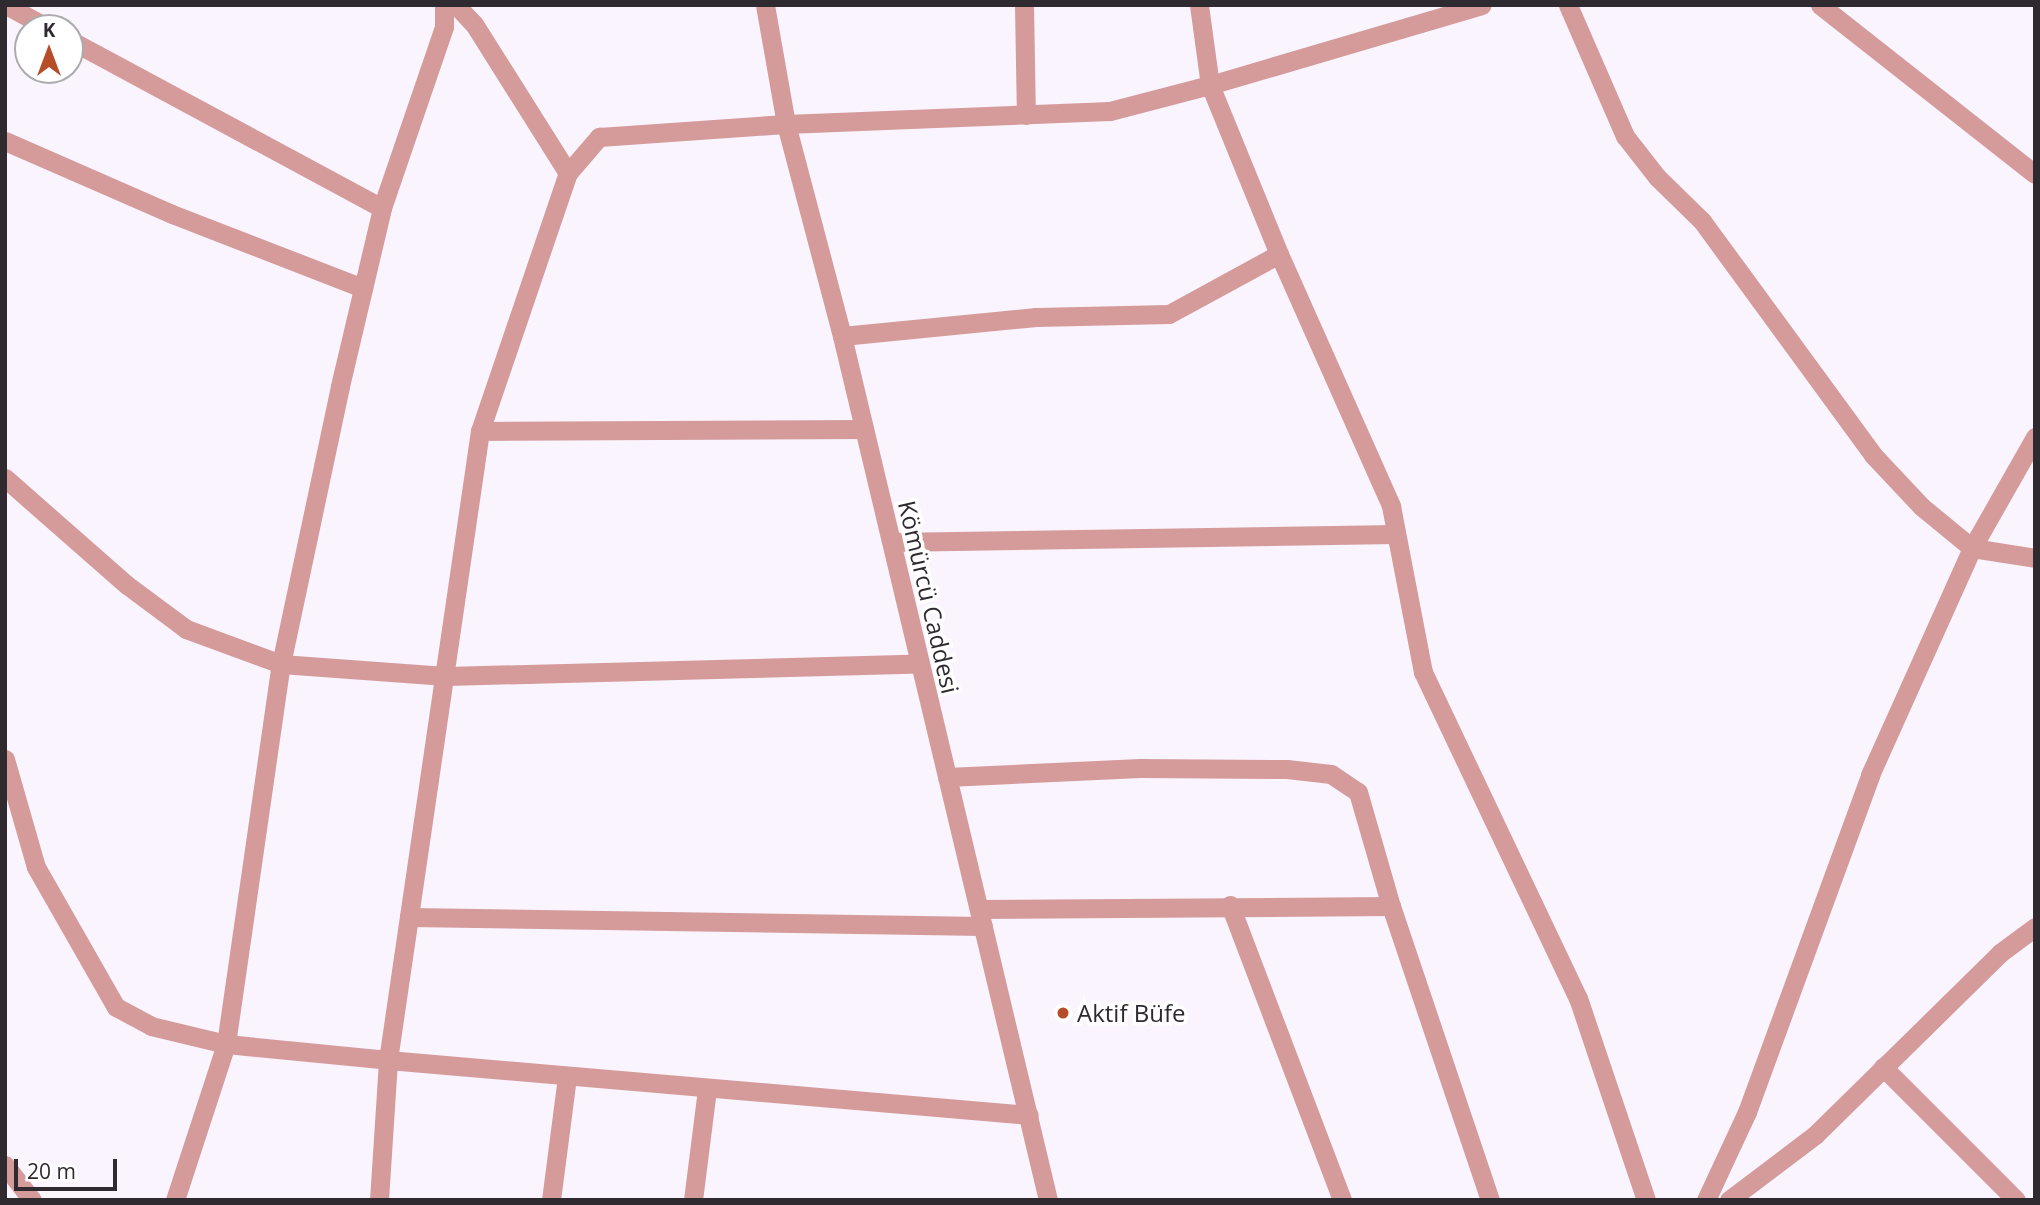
<!DOCTYPE html>
<html>
<head>
<meta charset="utf-8">
<style>
  body { margin:0 }
  #map { position:relative; width:2040px; height:1205px; overflow:hidden; background:#faf4fe; font-family:"Open Sans",sans-serif }
  div>[style] { position:absolute }
  .minor>* { height:19px; margin:-9.5px; padding:0 9.5px; transform-origin:9.5px; border-radius:9.5px; background:#d49b9a }
  .tertiary>* { height:19px; margin:-9.5px; padding:0 9.5px; transform-origin:9.5px; border-radius:9.5px; background:#d49b9a }
  .dots>* { width:19px; height:19px; translate:-50% -50%; box-sizing:border-box; border:4px solid #fff; border-radius:50% }
  span { translate:-50% -50%; white-space:nowrap; text-align:center; line-height:1.15; -webkit-text-stroke:7px #fff; paint-order:stroke }
  .street-label { font-size:24px; color:#2e2a30 }
  .poi-label { font-size:24px; color:#2e2a30 }
  .left { translate:0 -50%; text-align:left }
  .frame { position:absolute; inset:0; border:7px solid #2e2a30; pointer-events:none }
  .north { position:absolute; left:14px; top:14px; width:70px; height:70px; box-sizing:border-box; background:#fff; border:2px solid #abaaac; border-radius:50%; rotate:0deg; font-size:19px; font-weight:700; line-height:28px; text-align:center; color:#2e2a30 }
  .north::after { content:''; display:block; margin:auto; width:24px; height:32px; background:#b44d28; clip-path:polygon(50% 0,100% 100%,50% 72%,0 100%) }
  .scale { position:absolute; left:14px; top:1159px; width:103px; height:32px; box-sizing:border-box; border:4px solid #2e2a30; border-top:0; padding-left:9px; font-size:21px; line-height:24px; white-space:nowrap; color:#2e2a30; -webkit-text-stroke:5px #fff; paint-order:stroke }
</style>
</head>
<body>
<div id="map">
  <div class="minor">
    <div style="left:6px;top:5px;width:48px;rotate:28.7deg"></div>
    <div style="left:456px;top:5px;width:26px;rotate:47deg"></div>
    <div style="left:474px;top:24px;width:176px;rotate:57.8deg"></div>
    <div style="left:1024px;top:5px;width:110px;rotate:89deg"></div>
    <div style="left:1199px;top:5px;width:81px;rotate:82.2deg"></div>
    <div style="left:1210px;top:85px;width:183px;rotate:67.8deg"></div>
    <div style="left:1279px;top:254px;width:276px;rotate:66deg"></div>
    <div style="left:1391px;top:506px;width:169px;rotate:79.1deg"></div>
    <div style="left:1423px;top:672px;width:361px;rotate:64.6deg"></div>
    <div style="left:1578px;top:998px;width:213px;rotate:71.4deg"></div>
    <div style="left:1568px;top:5px;width:143px;rotate:66.5deg"></div>
    <div style="left:1625px;top:136px;width:52px;rotate:52deg"></div>
    <div style="left:1657px;top:177px;width:63px;rotate:44.4deg"></div>
    <div style="left:1702px;top:221px;width:290px;rotate:53.8deg"></div>
    <div style="left:1873px;top:455px;width:71px;rotate:46.7deg"></div>
    <div style="left:1922px;top:507px;width:65px;rotate:39.4deg"></div>
    <div style="left:1972px;top:548px;width:64px;rotate:9deg"></div>
    <div style="left:1820px;top:5px;width:273px;rotate:38.2deg"></div>
    <div style="left:70px;top:40px;width:354px;rotate:28.3deg"></div>
    <div style="left:5px;top:141px;width:182px;rotate:23.6deg"></div>
    <div style="left:172px;top:214px;width:205px;rotate:21.2deg"></div>
    <div style="left:842px;top:336px;width:195px;rotate:-5.6deg"></div>
    <div style="left:1036px;top:317px;width:133px;rotate:-1.3deg"></div>
    <div style="left:1169px;top:314px;width:125px;rotate:-28.6deg"></div>
    <div style="left:480px;top:431px;width:384px;rotate:-0.3deg"></div>
    <div style="left:5px;top:478px;width:162px;rotate:41.3deg"></div>
    <div style="left:127px;top:585px;width:74px;rotate:36.7deg"></div>
    <div style="left:186px;top:629px;width:101px;rotate:20.2deg"></div>
    <div style="left:281px;top:664px;width:165px;rotate:4.2deg"></div>
    <div style="left:446px;top:676px;width:474px;rotate:-1.5deg"></div>
    <div style="left:892px;top:542px;width:504px;rotate:-0.91deg"></div>
    <div style="left:5px;top:759px;width:112px;rotate:74deg"></div>
    <div style="left:36px;top:867px;width:161px;rotate:60.3deg"></div>
    <div style="left:116px;top:1007px;width:40px;rotate:28deg"></div>
    <div style="left:151px;top:1026px;width:77px;rotate:13.5deg"></div>
    <div style="left:226px;top:1044px;width:163px;rotate:5.6deg"></div>
    <div style="left:388px;top:1060px;width:643px;rotate:4.9deg"></div>
    <div style="left:947px;top:777px;width:193px;rotate:-2.7deg"></div>
    <div style="left:1140px;top:768px;width:147px;rotate:0.4deg"></div>
    <div style="left:1287px;top:769px;width:44px;rotate:6.5deg"></div>
    <div style="left:1331px;top:774px;width:32px;rotate:34deg"></div>
    <div style="left:1358px;top:792px;width:119px;rotate:73.9deg"></div>
    <div style="left:1391px;top:906px;width:310px;rotate:71.4deg"></div>
    <div style="left:1230px;top:905px;width:316px;rotate:69.2deg"></div>
    <div style="left:979px;top:909px;width:412px;rotate:-0.4deg"></div>
    <div style="left:409px;top:917px;width:574px;rotate:0.9deg"></div>
    <div style="left:1883px;top:1067px;width:188px;rotate:45deg"></div>
    <div style="left:5px;top:1165px;width:44px;rotate:52.4deg"></div>
    <div style="left:175px;top:1200px;width:164px;rotate:-71.9deg"></div>
    <div style="left:226px;top:1044px;width:384px;rotate:-81.8deg"></div>
    <div style="left:281px;top:664px;width:284px;rotate:-78deg"></div>
    <div style="left:340px;top:386px;width:183px;rotate:-76.7deg"></div>
    <div style="left:382px;top:208px;width:191px;rotate:-71.1deg"></div>
    <div style="left:444px;top:27px;width:22px;rotate:-90deg"></div>
    <div style="left:379px;top:1200px;width:140px;rotate:-86.3deg"></div>
    <div style="left:388px;top:1060px;width:636px;rotate:-81.68deg"></div>
    <div style="left:480px;top:431px;width:273px;rotate:-71.2deg"></div>
    <div style="left:568px;top:173px;width:48px;rotate:-49.3deg"></div>
    <div style="left:599px;top:137px;width:187px;rotate:-4deg"></div>
    <div style="left:786px;top:124px;width:324px;rotate:-2.3deg"></div>
    <div style="left:1110px;top:111px;width:103px;rotate:-14.6deg"></div>
    <div style="left:1210px;top:85px;width:283px;rotate:-16.4deg"></div>
    <div style="left:551px;top:1200px;width:124px;rotate:-82.6deg"></div>
    <div style="left:693px;top:1200px;width:112px;rotate:-82.8deg"></div>
    <div style="left:1706px;top:1200px;width:97px;rotate:-65deg"></div>
    <div style="left:1747px;top:1112px;width:359px;rotate:-69.9deg"></div>
    <div style="left:1870px;top:775px;width:249px;rotate:-65.8deg"></div>
    <div style="left:1972px;top:548px;width:128px;rotate:-60.4deg"></div>
    <div style="left:1729px;top:1200px;width:108px;rotate:-37.1deg"></div>
    <div style="left:1815px;top:1135px;width:260px;rotate:-44.5deg"></div>
    <div style="left:2000px;top:953px;width:44px;rotate:-36.6deg"></div>
  </div>
  <div class="tertiary">
    <div style="left:765px;top:5px;width:121px;rotate:80deg"></div>
    <div style="left:786px;top:124px;width:219px;rotate:75.2deg"></div>
    <div style="left:842px;top:336px;width:888px;rotate:76.59deg"></div>
  </div>
  <div class="dots">
    <div style="left:1063px;top:1013px;background:#b44d28"></div>
  </div>
  <div class="street-label">
    <span style="left:929px;top:597px;rotate:77deg">Kömürcü Caddesi</span>
  </div>
  <div class="poi-label">
    <span class="left" style="left:1077px;top:1013px">Aktif Büfe</span>
  </div>
  <div class="frame"></div>
  <div class="north">K</div>
  <div class="scale">20 m</div>
</div>
</body>
</html>
